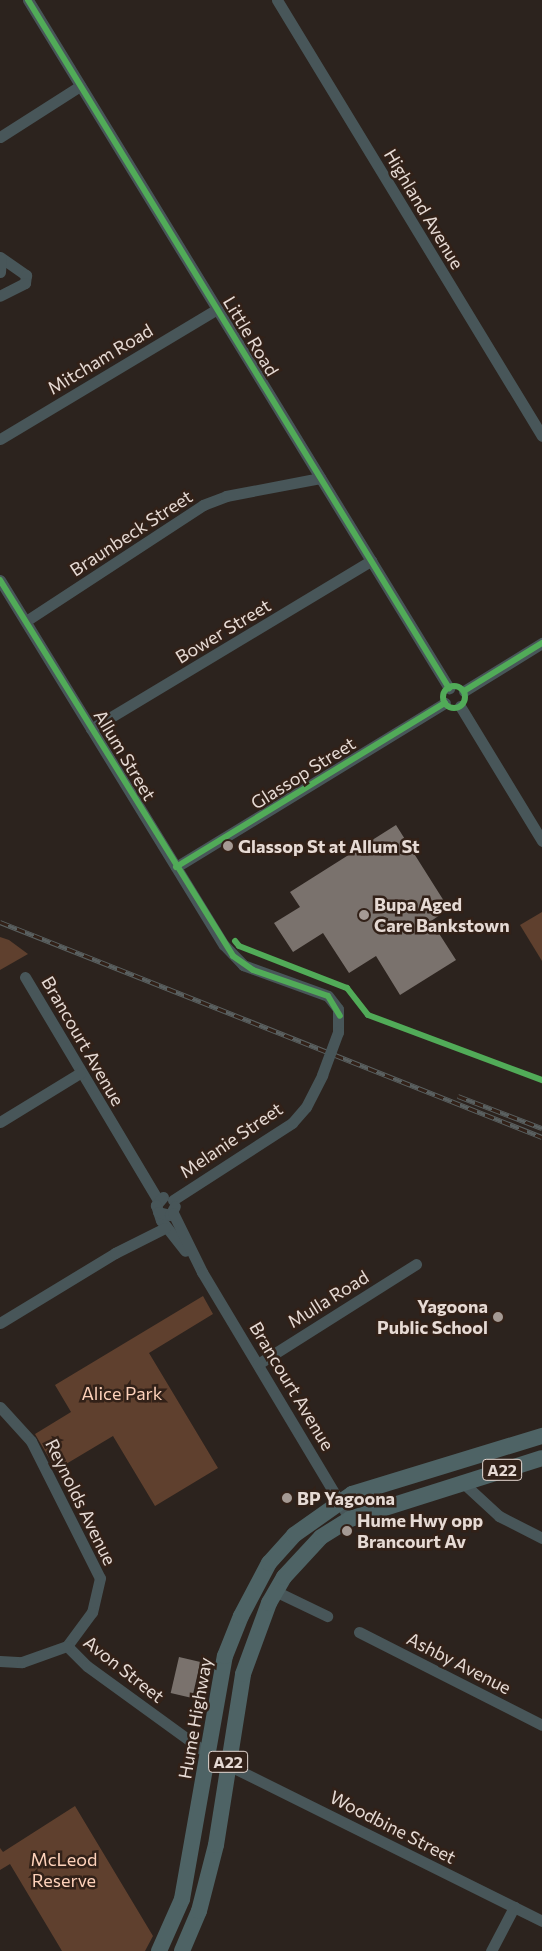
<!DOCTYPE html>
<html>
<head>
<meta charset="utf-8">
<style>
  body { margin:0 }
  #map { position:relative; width:542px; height:1951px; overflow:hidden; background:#2c231e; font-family:Commissioner,sans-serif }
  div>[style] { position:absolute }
  .green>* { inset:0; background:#5f402e }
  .building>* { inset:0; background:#7a726d; transform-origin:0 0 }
  .minor>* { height:11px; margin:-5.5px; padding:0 5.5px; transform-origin:5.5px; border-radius:5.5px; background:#485659 }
  .highway>* { height:16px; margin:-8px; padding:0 8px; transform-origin:8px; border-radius:8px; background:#4e6365 }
  .rail>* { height:5px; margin-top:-2.5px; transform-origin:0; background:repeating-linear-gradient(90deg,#322118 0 9px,#5a6060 0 18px); box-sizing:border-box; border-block:1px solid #5a6060 }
  .minor-bridge>* { height:11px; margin:-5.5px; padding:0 5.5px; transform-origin:5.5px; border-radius:5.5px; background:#485659 }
  .cycleway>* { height:6px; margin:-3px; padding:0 3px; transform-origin:3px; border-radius:3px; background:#51ab58 }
  .cycleway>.ring { margin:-3px; padding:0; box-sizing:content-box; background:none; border:6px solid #51ab58; border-radius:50% }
  .dots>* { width:14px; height:14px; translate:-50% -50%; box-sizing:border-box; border:2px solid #322118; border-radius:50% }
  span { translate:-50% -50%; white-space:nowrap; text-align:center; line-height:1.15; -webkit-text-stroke:5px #322118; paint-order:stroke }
  .shield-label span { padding:1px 4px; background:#322118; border:1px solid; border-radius:4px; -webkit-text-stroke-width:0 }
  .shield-label { font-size:16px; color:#e6dad4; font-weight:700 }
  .street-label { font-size:18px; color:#e6dad4 }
  .poi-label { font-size:18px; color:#e6dad4; font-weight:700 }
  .left { translate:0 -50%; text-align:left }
  .right { translate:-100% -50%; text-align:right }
  .park-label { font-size:18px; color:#fdd1ba }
</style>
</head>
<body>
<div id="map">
  <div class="green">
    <div style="clip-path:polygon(542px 912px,542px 961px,520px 925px)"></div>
    <div style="clip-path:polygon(0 937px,9px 940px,28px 954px,0 970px)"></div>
    <div style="clip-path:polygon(203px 1296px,213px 1314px,149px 1353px,218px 1468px,155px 1506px,113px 1436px,56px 1470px,35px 1434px,71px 1412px,55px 1385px)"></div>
    <div style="clip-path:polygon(75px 1806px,153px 1936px,145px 1951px,62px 1951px,10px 1864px,0 1870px,0 1848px,3px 1852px)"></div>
  </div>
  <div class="building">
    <div style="clip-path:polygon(396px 825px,449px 909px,431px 921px,456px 960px,400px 995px,376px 956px,349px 973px,323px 933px,293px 952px,274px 923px,300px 907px,290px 892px)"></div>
    <div style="left:179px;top:1657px;width:22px;height:37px;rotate:13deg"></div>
  </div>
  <div class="minor">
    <div style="left:28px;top:0;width:807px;rotate:58.54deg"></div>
    <div style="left:277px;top:0;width:510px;rotate:58.71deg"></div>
    <div style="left:0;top:137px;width:95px;rotate:-32.5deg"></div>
    <div style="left:0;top:257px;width:32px;rotate:35deg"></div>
    <div style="left:26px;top:275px;width:8px;rotate:97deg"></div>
    <div style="left:25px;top:283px;width:28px;rotate:153deg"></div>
    <div style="left:0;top:272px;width:13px;rotate:-86deg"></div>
    <div style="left:0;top:439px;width:253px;rotate:-30.9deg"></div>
    <div style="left:0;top:580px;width:428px;rotate:58.5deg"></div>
    <div style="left:224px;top:945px;width:28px;rotate:46deg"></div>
    <div style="left:243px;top:965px;width:90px;rotate:20deg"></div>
    <div style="left:328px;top:996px;width:16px;rotate:52deg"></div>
    <div style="left:338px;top:1009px;width:23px;rotate:90deg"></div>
    <div style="left:26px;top:621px;width:212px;rotate:-33.2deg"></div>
    <div style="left:203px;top:505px;width:25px;rotate:-21deg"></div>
    <div style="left:226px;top:496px;width:96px;rotate:-10.8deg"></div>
    <div style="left:464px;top:691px;width:92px;rotate:-31.6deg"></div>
    <div style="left:460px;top:706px;width:158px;rotate:58.7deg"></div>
    <div style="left:91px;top:729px;width:327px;rotate:-31deg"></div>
    <div style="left:176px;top:867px;width:315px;rotate:-31.4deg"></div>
    <div style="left:25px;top:977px;width:260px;rotate:59.2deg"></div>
    <div style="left:0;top:1122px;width:94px;rotate:-31.5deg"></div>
    <div style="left:163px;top:1197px;width:11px;rotate:131deg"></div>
    <div style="left:156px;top:1205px;width:16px;rotate:72deg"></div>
    <div style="left:161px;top:1220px;width:39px;rotate:52deg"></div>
    <div style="left:173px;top:1200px;width:142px;rotate:-32.9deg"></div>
    <div style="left:292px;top:1123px;width:21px;rotate:-49deg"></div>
    <div style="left:306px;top:1107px;width:36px;rotate:-63deg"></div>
    <div style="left:158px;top:1212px;width:12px;rotate:14deg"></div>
    <div style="left:170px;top:1215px;width:10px;rotate:-61deg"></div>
    <div style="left:173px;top:1213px;width:66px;rotate:63.8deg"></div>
    <div style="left:202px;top:1272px;width:288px;rotate:59.1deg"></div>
    <div style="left:0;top:1323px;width:135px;rotate:-31.3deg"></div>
    <div style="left:115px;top:1253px;width:56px;rotate:-26.6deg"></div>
    <div style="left:258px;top:1364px;width:187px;rotate:-32.3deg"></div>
    <div style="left:0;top:1407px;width:46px;rotate:47.6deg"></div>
    <div style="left:31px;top:1441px;width:153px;rotate:63.3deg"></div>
    <div style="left:100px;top:1578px;width:35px;rotate:103deg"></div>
    <div style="left:92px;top:1612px;width:42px;rotate:126.3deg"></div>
    <div style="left:461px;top:1481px;width:52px;rotate:42.6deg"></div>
    <div style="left:499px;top:1516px;width:48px;rotate:27.1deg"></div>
    <div style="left:275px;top:1591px;width:58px;rotate:25.7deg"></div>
    <div style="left:359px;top:1632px;width:205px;rotate:26.9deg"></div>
    <div style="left:67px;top:1646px;width:28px;rotate:45deg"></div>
    <div style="left:87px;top:1666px;width:150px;rotate:36deg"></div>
    <div style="left:0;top:1661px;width:22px;rotate:3deg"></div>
    <div style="left:22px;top:1662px;width:48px;rotate:-19.6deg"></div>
    <div style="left:228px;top:1765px;width:351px;rotate:26.4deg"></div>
    <div style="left:491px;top:1951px;width:50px;rotate:-62.4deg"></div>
  </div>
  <div class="highway">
    <div style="left:159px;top:1951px;width:57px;rotate:-66.1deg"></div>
    <div style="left:182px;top:1899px;width:247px;rotate:-80deg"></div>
    <div style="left:225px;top:1656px;width:43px;rotate:-68.2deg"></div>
    <div style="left:241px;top:1616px;width:60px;rotate:-62.2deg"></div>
    <div style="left:269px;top:1563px;width:38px;rotate:-48deg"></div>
    <div style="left:294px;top:1535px;width:71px;rotate:-35.3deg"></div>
    <div style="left:352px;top:1494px;width:199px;rotate:-17deg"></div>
    <div style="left:182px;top:1951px;width:43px;rotate:-67deg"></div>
    <div style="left:199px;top:1911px;width:68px;rotate:-75.6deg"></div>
    <div style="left:216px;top:1845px;width:173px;rotate:-81deg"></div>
    <div style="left:243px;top:1674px;width:76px;rotate:-69.9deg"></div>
    <div style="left:269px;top:1603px;width:30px;rotate:-60deg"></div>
    <div style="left:284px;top:1577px;width:54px;rotate:-47.2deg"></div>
    <div style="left:321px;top:1537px;width:34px;rotate:-32deg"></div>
    <div style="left:350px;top:1519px;width:201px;rotate:-17.6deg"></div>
  </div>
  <div class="rail">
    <div style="left:0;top:922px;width:583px;rotate:21.64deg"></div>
    <div style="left:458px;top:1096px;width:90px;rotate:20.9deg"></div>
  </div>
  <div class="minor-bridge">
    <div style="left:322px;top:1075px;width:46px;rotate:-69.6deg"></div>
  </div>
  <div class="cycleway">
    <div style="left:28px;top:0;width:807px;rotate:58.54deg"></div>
    <div style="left:0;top:580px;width:442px;rotate:58.2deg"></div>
    <div style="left:233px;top:956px;width:24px;rotate:35deg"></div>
    <div style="left:253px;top:970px;width:79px;rotate:19.1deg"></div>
    <div style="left:328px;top:996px;width:23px;rotate:59deg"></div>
    <div class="ring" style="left:443px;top:686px;width:16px;height:16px"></div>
    <div style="left:464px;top:691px;width:92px;rotate:-31.6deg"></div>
    <div style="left:176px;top:867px;width:315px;rotate:-31.4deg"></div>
    <div style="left:235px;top:941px;width:6px;rotate:51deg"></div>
    <div style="left:239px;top:946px;width:116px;rotate:21.3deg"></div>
    <div style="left:347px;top:988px;width:34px;rotate:52deg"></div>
    <div style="left:368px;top:1015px;width:186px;rotate:20.5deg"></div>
  </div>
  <div class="dots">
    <div style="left:228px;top:846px;background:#a59a94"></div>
    <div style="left:364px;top:915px;background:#a59a94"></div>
    <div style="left:498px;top:1317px;background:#a59a94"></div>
    <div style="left:287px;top:1498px;background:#a59a94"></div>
    <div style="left:347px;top:1531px;background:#a59a94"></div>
  </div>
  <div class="shield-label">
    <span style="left:502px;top:1470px">A22</span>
    <span style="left:228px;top:1762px">A22</span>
  </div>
  <div class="street-label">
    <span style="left:424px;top:209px;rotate:59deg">Highland Avenue</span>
    <span style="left:251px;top:336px;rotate:59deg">Little Road</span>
    <span style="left:100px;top:359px;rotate:-31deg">Mitcham Road</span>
    <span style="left:131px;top:533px;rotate:-33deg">Braunbeck Street</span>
    <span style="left:223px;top:631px;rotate:-31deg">Bower Street</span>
    <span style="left:125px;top:755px;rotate:59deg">Allum Street</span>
    <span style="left:303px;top:773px;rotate:-32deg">Glassop Street</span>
    <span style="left:83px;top:1041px;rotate:60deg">Brancourt Avenue</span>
    <span style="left:231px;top:1140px;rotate:-34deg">Melanie Street</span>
    <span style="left:328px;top:1299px;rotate:-32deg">Mulla Road</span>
    <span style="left:292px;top:1386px;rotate:59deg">Brancourt Avenue</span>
    <span style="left:81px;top:1502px;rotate:64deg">Reynolds Avenue</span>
    <span style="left:459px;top:1663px;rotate:27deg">Ashby Avenue</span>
    <span style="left:124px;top:1669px;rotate:38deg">Avon Street</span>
    <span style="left:195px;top:1718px;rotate:-80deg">Hume Highway</span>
    <span style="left:393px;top:1827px;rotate:27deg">Woodbine Street</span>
  </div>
  <div class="poi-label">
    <span class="left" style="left:238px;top:846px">Glassop St at Allum St</span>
    <span class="left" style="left:374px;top:915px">Bupa Aged<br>Care Bankstown</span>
    <span class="right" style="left:488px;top:1317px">Yagoona<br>Public School</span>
    <span class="left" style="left:297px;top:1498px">BP Yagoona</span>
    <span class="left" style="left:357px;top:1531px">Hume Hwy opp<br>Brancourt Av</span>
  </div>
  <div class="park-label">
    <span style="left:122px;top:1393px">Alice Park</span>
    <span style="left:64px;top:1870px">McLeod<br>Reserve</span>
  </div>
</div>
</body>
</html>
